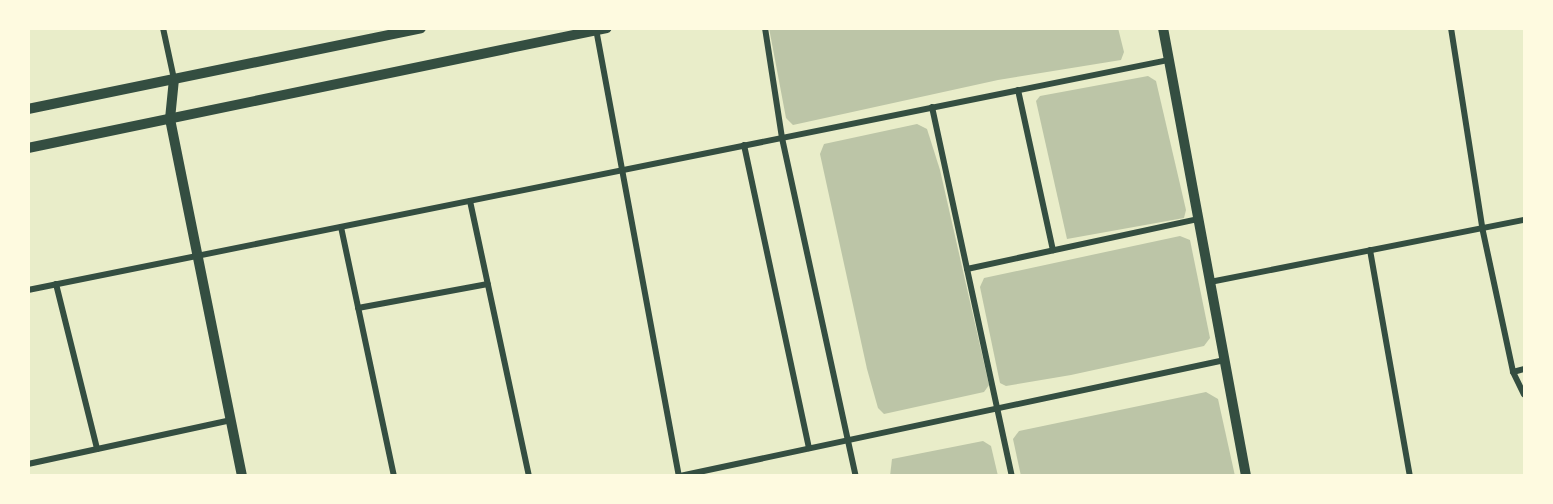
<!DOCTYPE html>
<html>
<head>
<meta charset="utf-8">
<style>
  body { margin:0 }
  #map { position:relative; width:1553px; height:504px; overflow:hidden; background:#e9edc9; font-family:"Sofia Sans Condensed",sans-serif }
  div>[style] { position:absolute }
  .building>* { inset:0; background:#bcc5a7 }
  .minor>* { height:6px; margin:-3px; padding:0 3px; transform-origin:3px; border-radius:3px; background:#344e41 }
  .tertiary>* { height:10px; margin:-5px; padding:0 5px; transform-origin:5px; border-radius:5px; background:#344e41 }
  span { translate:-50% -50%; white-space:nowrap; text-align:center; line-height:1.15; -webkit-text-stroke:4.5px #fefae0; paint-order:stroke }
  .frame { position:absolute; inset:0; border:30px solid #fefae0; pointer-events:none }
</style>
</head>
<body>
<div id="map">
  <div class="building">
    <div style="clip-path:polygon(769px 28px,1118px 28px,1124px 52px,1121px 60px,998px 80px,793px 125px,786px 118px)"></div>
    <div style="clip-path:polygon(1148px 76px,1156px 81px,1186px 210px,1184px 218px,1067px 239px,1036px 101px,1040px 96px)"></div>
    <div style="clip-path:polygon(917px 124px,927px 129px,940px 170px,989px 385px,984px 392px,884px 414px,878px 408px,867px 369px,820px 154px,824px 144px)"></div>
    <div style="clip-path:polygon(1180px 236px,1190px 240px,1210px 338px,1204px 346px,1071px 375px,1006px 386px,1000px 383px,980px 287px,984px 278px)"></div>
    <div style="clip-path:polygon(1206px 392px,1218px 399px,1235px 476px,1021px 476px,1013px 439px,1019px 431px)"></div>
    <div style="clip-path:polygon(983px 441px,991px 446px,998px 476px,890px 476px,892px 459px)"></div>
  </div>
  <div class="minor">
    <div style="left:163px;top:28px;width:52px;rotate:77.8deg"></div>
    <div style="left:765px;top:28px;width:111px;rotate:81.2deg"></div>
    <div style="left:782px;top:138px;width:346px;rotate:77.7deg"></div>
    <div style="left:1451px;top:28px;width:201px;rotate:81.1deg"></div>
    <div style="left:1482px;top:227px;width:148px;rotate:77.9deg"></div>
    <div style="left:1513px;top:372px;width:25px;rotate:64deg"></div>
    <div style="left:596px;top:29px;width:455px;rotate:79.5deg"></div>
    <div style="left:1018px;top:90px;width:164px;rotate:77.7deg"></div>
    <div style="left:932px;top:107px;width:378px;rotate:77.8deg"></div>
    <div style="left:744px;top:145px;width:310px;rotate:77.9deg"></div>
    <div style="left:470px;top:201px;width:281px;rotate:77.9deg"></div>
    <div style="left:341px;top:227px;width:255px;rotate:78deg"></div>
    <div style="left:1370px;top:250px;width:230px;rotate:80deg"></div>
    <div style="left:967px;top:269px;width:237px;rotate:-12.2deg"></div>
    <div style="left:1210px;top:282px;width:320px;rotate:-11.2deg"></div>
    <div style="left:56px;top:284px;width:170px;rotate:76deg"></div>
    <div style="left:28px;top:290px;width:1164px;rotate:-11.4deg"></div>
    <div style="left:358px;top:308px;width:132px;rotate:-10.5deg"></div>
    <div style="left:1513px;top:372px;width:11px;rotate:-15deg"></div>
    <div style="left:28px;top:464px;width:208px;rotate:-12.2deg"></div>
    <div style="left:680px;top:476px;width:557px;rotate:-12.02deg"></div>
  </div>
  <div class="tertiary">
    <div style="left:1163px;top:28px;width:456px;rotate:79.5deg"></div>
    <div style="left:174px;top:79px;width:40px;rotate:95.7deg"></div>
    <div style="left:170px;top:119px;width:364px;rotate:78.6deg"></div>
    <div style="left:28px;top:109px;width:401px;rotate:-11.6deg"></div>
    <div style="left:28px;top:148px;width:591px;rotate:-11.71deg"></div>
  </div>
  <div class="frame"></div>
</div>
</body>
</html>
